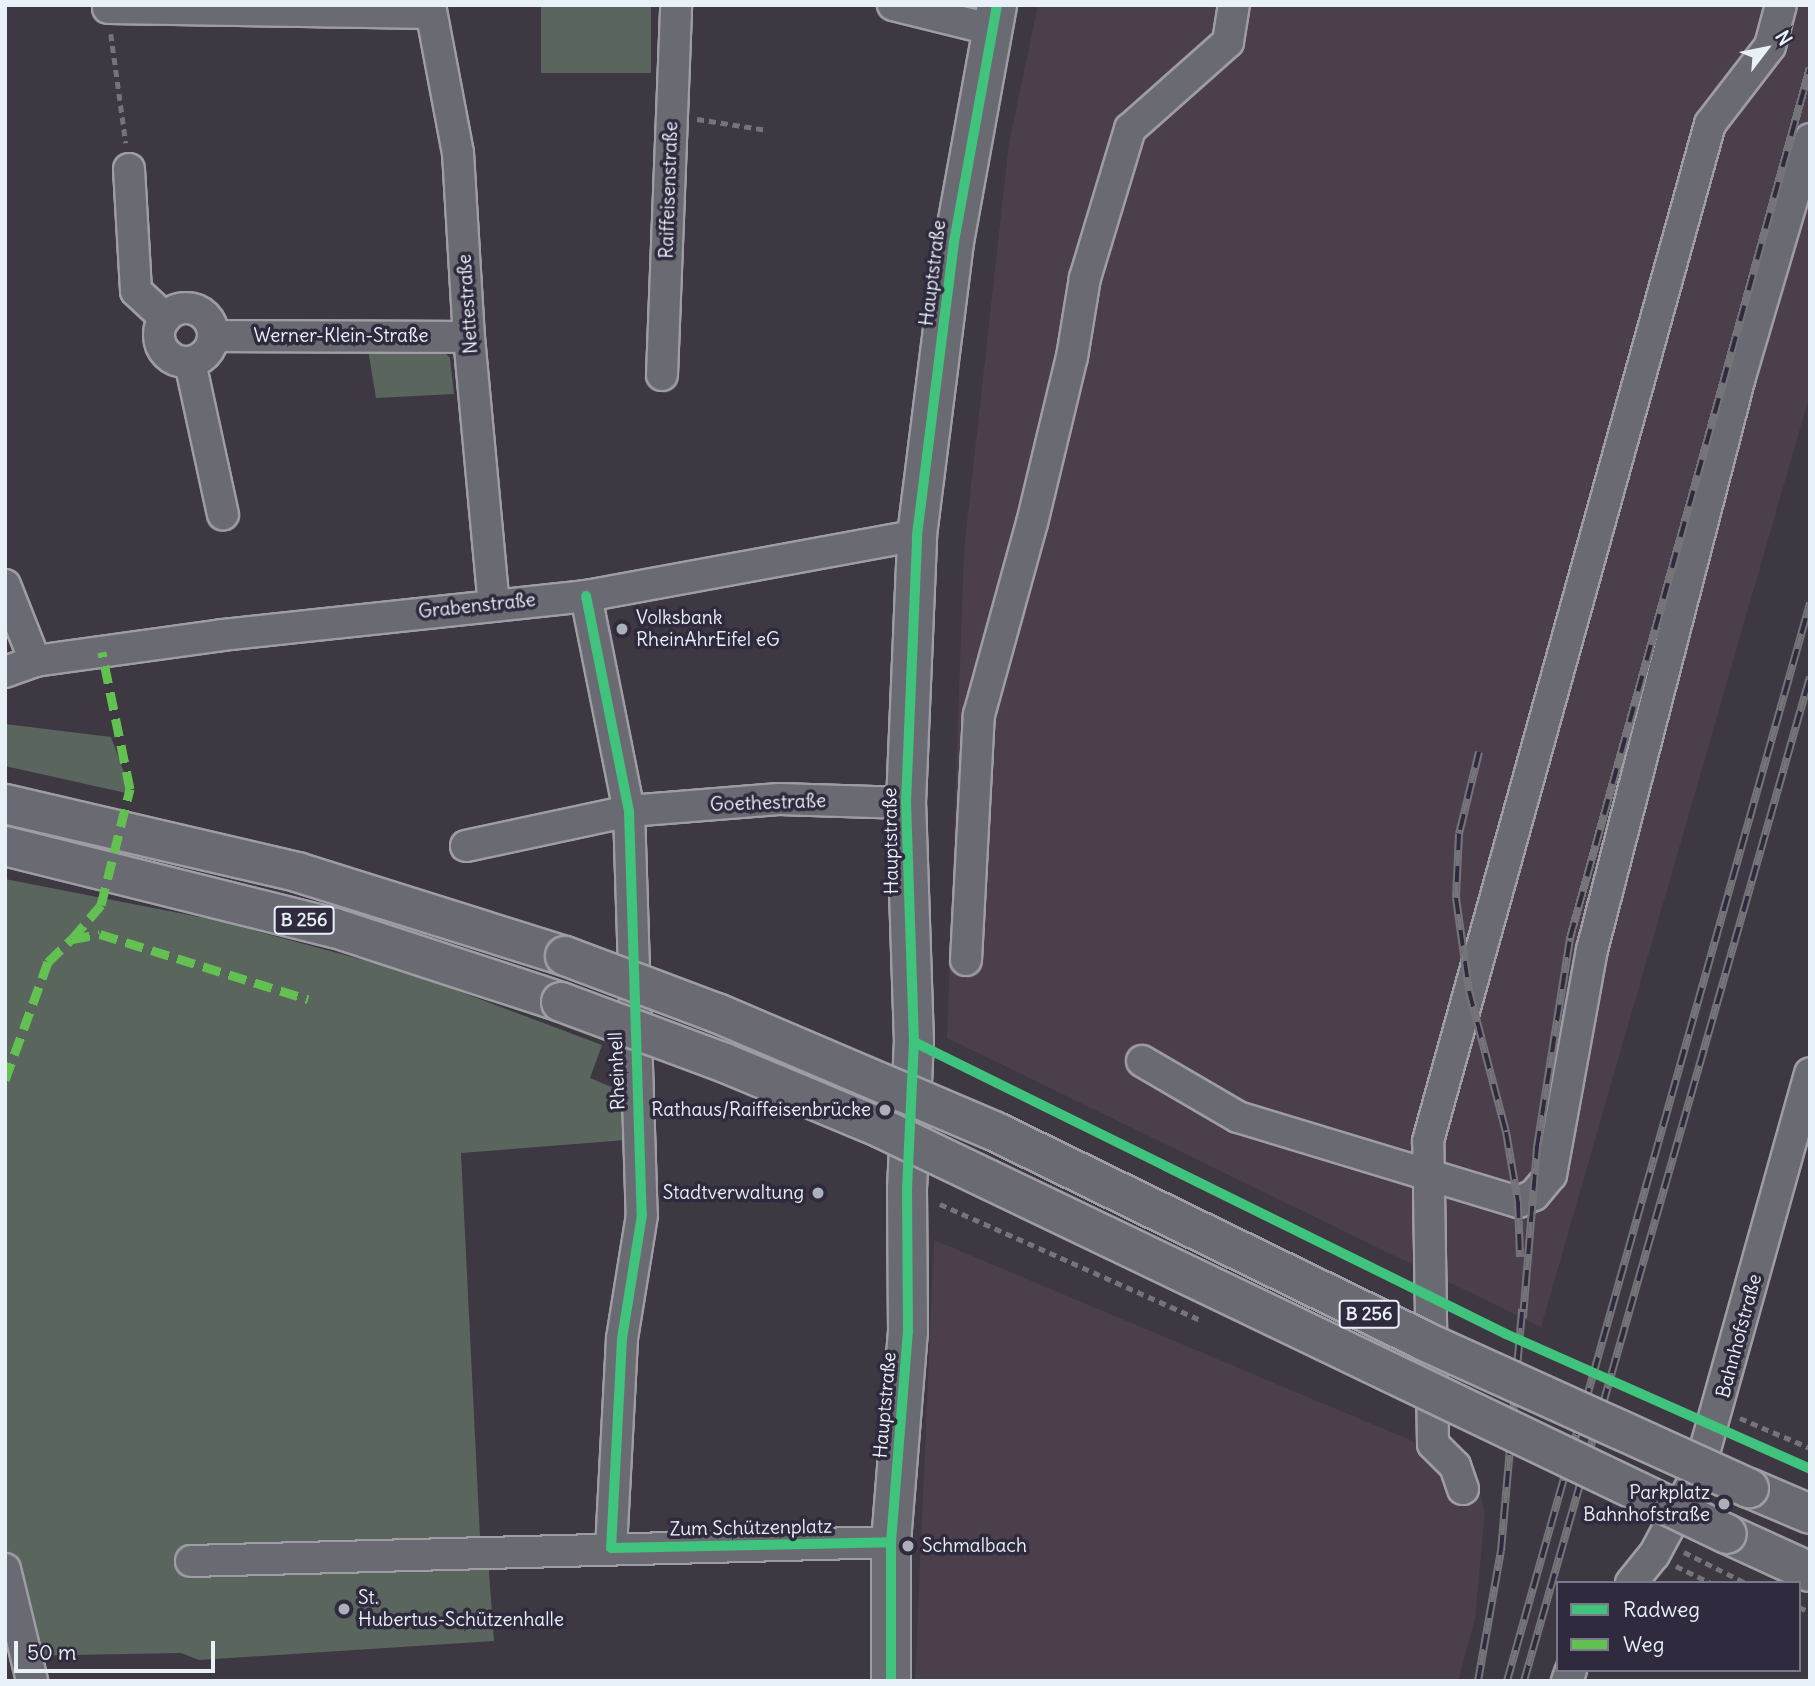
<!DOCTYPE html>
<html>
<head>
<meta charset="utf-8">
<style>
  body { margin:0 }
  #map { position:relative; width:1815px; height:1686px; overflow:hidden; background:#3d3841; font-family:Delius,sans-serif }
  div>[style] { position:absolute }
  .built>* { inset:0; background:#4c3f4c }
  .green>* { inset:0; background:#5a655e; transform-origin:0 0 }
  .path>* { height:4.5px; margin-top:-2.25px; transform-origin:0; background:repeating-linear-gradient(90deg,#747479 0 7px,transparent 0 12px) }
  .roads { filter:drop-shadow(2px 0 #9e9da3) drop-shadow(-2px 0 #9e9da3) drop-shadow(0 2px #9e9da3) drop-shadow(0 -2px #9e9da3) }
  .minor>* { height:30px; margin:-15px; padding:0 15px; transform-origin:15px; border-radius:15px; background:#6a6b72 }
  .minor>.ring { margin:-15px; padding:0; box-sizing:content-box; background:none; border:30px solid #6a6b72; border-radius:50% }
  .major>* { height:38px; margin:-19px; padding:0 19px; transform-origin:19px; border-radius:19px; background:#6a6b72 }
  .highway>* { height:38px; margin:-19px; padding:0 19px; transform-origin:19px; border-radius:19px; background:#6a6b72 }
  .rail>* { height:8px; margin-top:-4px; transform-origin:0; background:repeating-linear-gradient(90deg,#2f2a3d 0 16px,#747479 0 32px); box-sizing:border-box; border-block:2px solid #747479 }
  .path-bridge>* { height:4.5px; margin-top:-2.25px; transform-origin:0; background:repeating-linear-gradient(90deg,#747479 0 7px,transparent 0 12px) }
  .bridges { filter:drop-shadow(2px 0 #9e9da3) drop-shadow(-2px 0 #9e9da3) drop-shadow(0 2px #9e9da3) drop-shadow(0 -2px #9e9da3) }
  .highway-bridge>* { height:38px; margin:-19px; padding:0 19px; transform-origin:19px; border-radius:19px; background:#6a6b72 }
  .quiet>* { height:9px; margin-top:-4.5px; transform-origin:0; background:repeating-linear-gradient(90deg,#63c152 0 18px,transparent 0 27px) }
  .cycleway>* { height:10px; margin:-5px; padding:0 5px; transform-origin:5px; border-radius:5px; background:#40c37c }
  .dots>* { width:19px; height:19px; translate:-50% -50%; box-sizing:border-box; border:4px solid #2f2a3d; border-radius:50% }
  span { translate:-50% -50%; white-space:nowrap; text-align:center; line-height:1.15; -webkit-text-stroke:7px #2f2a3d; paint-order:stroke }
  .shield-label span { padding:2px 5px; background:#2f2a3d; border:2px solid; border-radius:5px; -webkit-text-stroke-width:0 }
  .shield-label { font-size:18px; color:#e8f1f8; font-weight:700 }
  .street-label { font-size:19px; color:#e8f1f8 }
  .poi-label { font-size:19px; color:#e8f1f8 }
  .left { translate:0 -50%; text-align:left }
  .right { translate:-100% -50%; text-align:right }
  .frame { position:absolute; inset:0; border:7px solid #e8f1f8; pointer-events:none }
  .legend { position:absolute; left:1556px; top:1581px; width:245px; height:91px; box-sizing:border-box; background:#2f2a3d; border:2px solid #797a88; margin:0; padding:9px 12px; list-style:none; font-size:21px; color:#e8f1f8 }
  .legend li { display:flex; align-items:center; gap:14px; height:35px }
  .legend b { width:35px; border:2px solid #797a88 }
  .north { position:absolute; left:1731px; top:14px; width:70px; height:70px; -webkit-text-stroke:5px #2f2a3d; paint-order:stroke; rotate:58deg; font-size:19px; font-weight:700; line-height:28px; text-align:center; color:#e8f1f8 }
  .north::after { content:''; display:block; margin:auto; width:24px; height:32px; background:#e8f1f8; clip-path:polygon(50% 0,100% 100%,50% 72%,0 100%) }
  .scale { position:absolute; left:14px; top:1641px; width:201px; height:32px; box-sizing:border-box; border:4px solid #e8f1f8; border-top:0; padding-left:9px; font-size:21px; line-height:24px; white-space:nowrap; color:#e8f1f8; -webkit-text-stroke:5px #2f2a3d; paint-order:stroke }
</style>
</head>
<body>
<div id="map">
  <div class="built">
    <div style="clip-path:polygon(1038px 5px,1810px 5px,1810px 394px,1541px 1327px,947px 1038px,964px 550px,1009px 143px)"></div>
    <div style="clip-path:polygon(934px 1240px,1472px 1466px,1485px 1512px,1475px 1619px,1458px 1681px,915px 1681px)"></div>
  </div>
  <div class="green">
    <div style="left:541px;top:5px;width:110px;height:68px"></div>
    <div style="clip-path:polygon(439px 347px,450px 358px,454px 394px,376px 398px,368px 350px)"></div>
    <div style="clip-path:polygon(5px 724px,111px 737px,128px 783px,126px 793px,5px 766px)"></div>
    <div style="clip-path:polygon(5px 879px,215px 920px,408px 972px,602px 1045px,590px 1078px,654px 1105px,652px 1138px,461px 1153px,481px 1557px,488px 1558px,494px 1641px,199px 1660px,181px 1653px,17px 1656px,5px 1613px)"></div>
  </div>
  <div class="path">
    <div style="left:111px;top:34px;width:110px;rotate:82.2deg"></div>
    <div style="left:697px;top:119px;width:71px;rotate:8.9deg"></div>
    <div style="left:940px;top:1204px;width:285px;rotate:24deg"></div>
    <div style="left:1740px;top:1418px;width:76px;rotate:23.2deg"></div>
    <div style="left:1676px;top:1566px;width:39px;rotate:26deg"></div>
    <div style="left:1799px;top:1607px;width:12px;rotate:24deg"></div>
  </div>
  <div class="roads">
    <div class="minor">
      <div style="left:430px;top:5px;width:151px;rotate:79.3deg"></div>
      <div style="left:458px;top:153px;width:184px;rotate:86.6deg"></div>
      <div style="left:469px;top:337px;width:268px;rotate:84.7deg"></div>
      <div style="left:893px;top:5px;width:100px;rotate:13.9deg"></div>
      <div style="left:108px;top:8px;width:322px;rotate:0.9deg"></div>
      <div style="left:129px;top:169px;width:122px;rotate:86.7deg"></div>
      <div style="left:136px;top:291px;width:40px;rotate:43deg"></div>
      <div class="ring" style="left:159px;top:308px;width:24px;height:24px"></div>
      <div style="left:213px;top:336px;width:256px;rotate:0.2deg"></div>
      <div style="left:190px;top:362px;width:156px;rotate:77.8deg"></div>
      <div style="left:662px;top:375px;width:370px;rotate:-87.8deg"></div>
      <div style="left:5px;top:585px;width:82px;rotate:68.5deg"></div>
      <div style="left:586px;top:596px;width:219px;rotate:78.7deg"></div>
      <div style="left:629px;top:811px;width:404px;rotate:88.2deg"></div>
      <div style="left:642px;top:1215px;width:126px;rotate:99.2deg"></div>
      <div style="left:622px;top:1339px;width:209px;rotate:93deg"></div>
      <div style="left:5px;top:672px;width:32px;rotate:-20deg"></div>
      <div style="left:35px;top:661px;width:189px;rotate:-7.9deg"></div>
      <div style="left:222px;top:635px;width:366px;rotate:-6.1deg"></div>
      <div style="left:586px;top:596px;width:337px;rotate:-10.4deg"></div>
      <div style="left:466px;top:846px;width:167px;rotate:-12.1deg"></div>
      <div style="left:629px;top:811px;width:150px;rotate:-4.6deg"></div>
      <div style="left:779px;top:799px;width:127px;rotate:1.8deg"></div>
      <div style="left:966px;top:960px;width:245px;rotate:-87deg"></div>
      <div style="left:979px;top:715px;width:199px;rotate:-74.6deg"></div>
      <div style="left:1032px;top:523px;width:171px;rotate:-76.5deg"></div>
      <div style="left:1072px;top:357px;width:80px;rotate:-80.7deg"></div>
      <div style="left:1085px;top:278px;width:156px;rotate:-73.2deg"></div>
      <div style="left:1130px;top:129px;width:131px;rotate:-41.6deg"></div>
      <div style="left:1228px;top:42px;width:37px;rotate:-81deg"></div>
      <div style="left:1142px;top:1061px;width:111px;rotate:30.3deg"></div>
      <div style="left:1238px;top:1117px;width:293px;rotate:16.9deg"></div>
      <div style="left:1518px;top:1202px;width:17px;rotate:-24deg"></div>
      <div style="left:1534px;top:1195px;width:26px;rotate:-50deg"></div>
      <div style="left:1551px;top:1175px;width:229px;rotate:-79.7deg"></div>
      <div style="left:1592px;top:950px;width:592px;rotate:-75.52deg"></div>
      <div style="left:1740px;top:377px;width:248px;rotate:-73.6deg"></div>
      <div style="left:1463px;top:1489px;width:24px;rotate:-109deg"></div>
      <div style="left:1455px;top:1466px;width:31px;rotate:-135deg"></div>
      <div style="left:1433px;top:1444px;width:303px;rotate:-90.9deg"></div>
      <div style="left:1428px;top:1141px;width:1055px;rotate:-74.5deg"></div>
      <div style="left:1710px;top:124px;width:98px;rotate:-52.4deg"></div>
      <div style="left:1770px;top:46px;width:42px;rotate:-75deg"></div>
      <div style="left:191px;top:1561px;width:700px;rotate:-1.55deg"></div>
      <div style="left:5px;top:1569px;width:115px;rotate:76.4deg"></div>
      <div style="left:1631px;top:1583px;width:36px;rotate:-51deg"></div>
      <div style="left:1654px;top:1555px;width:95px;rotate:-61.8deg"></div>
      <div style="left:1699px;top:1471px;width:413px;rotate:-74.4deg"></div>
      <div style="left:1567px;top:1681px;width:12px;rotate:-70deg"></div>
    </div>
    <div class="major">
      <div style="left:891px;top:1681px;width:139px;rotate:-90deg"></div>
      <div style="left:891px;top:1542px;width:211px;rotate:-85.4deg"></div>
      <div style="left:908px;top:1332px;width:143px;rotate:-90.4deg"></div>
      <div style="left:907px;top:1189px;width:147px;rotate:-87.3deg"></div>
      <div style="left:914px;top:1042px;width:239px;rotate:-91.9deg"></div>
      <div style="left:906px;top:803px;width:268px;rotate:-87.6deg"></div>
      <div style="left:917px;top:535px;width:295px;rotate:-82.8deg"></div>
      <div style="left:954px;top:242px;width:241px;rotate:-79.7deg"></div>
    </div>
    <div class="highway">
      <div style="left:5px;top:804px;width:300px;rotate:13.1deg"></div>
      <div style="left:297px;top:872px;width:281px;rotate:17.4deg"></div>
      <div style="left:5px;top:846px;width:340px;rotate:14deg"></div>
      <div style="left:335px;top:928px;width:238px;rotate:18.1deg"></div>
      <div style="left:1749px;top:1488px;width:66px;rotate:23.1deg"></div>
      <div style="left:1727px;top:1534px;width:91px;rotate:24.6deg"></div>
    </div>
  </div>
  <div class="rail">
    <div style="left:1479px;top:752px;width:84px;rotate:103.7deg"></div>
    <div style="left:1459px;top:834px;width:64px;rotate:92.7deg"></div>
    <div style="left:1456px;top:898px;width:94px;rotate:82deg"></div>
    <div style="left:1469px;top:991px;width:146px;rotate:75.3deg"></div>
    <div style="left:1506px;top:1132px;width:71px;rotate:80.3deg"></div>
    <div style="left:1518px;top:1202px;width:55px;rotate:87.9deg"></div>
    <div style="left:1523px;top:1318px;width:172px;rotate:-85.3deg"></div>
    <div style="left:1537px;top:1147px;width:212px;rotate:-81deg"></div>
    <div style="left:1570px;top:938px;width:903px;rotate:-74.59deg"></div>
    <div style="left:1478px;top:1681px;width:132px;rotate:-80deg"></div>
    <div style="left:1501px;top:1551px;width:243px;rotate:-85deg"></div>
    <div style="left:1507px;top:1681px;width:1120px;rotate:-74.3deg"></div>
    <div style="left:1524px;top:1681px;width:1044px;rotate:-74.1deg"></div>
  </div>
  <div class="path-bridge">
    <div style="left:1684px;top:1552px;width:69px;rotate:26.6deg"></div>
  </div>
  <div class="bridges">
    <div class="highway-bridge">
      <div style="left:565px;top:956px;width:162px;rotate:20.6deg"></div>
      <div style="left:717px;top:1013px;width:301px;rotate:23.1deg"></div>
      <div style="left:994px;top:1131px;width:476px;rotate:26deg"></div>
      <div style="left:1422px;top:1340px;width:359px;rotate:24.4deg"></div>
      <div style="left:561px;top:1002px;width:175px;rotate:20.4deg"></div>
      <div style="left:725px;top:1063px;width:169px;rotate:22.6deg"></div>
      <div style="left:881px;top:1128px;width:938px;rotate:25.64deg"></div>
    </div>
  </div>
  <div class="quiet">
    <div style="left:72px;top:939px;width:45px;rotate:-49.5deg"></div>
    <div style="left:101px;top:905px;width:120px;rotate:-76deg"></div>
    <div style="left:130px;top:789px;width:140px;rotate:-101.6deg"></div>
    <div style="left:5px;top:1080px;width:126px;rotate:-70deg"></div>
    <div style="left:48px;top:962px;width:33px;rotate:-44deg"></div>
    <div style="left:72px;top:939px;width:28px;rotate:-10deg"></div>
    <div style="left:100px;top:934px;width:218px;rotate:17.4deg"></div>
  </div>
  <div class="cycleway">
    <div style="left:586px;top:596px;width:219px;rotate:78.7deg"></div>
    <div style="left:629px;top:811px;width:404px;rotate:88.2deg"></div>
    <div style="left:642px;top:1215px;width:126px;rotate:99.2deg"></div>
    <div style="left:622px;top:1339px;width:209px;rotate:93deg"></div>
    <div style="left:611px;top:1548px;width:280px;rotate:-1.2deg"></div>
    <div style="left:914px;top:1042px;width:660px;rotate:26.25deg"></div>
    <div style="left:1506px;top:1334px;width:333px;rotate:23.9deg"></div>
    <div style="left:891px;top:1681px;width:139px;rotate:-90deg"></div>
    <div style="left:891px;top:1542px;width:211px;rotate:-85.4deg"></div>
    <div style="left:908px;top:1332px;width:143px;rotate:-90.4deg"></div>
    <div style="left:907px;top:1189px;width:147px;rotate:-87.3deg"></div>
    <div style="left:914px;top:1042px;width:239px;rotate:-91.9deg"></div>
    <div style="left:906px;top:803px;width:268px;rotate:-87.6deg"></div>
    <div style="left:917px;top:535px;width:295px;rotate:-82.8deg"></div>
    <div style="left:954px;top:242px;width:241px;rotate:-79.7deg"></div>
  </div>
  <div class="dots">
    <div style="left:622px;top:629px;background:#acb0b8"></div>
    <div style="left:885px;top:1110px;background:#acb0b8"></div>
    <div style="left:818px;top:1193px;background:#acb0b8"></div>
    <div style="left:1724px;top:1504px;background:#acb0b8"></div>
    <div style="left:908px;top:1546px;background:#acb0b8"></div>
    <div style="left:344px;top:1609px;background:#acb0b8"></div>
  </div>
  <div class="shield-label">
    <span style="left:304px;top:920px">B 256</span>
    <span style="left:1369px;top:1314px">B 256</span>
  </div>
  <div class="street-label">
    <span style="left:669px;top:190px;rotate:-88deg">Raiffeisenstraße</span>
    <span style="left:933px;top:273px;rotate:-83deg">Hauptstraße</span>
    <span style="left:468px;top:304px;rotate:-94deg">Nettestraße</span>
    <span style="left:341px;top:336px">Werner-Klein-Straße</span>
    <span style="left:477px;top:606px;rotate:-6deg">Grabenstraße</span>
    <span style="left:768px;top:803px;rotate:-2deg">Goethestraße</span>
    <span style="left:891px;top:841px;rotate:-91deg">Hauptstraße</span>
    <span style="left:617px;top:1071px;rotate:-92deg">Rheinhell</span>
    <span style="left:1739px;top:1336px;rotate:-75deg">Bahnhofstraße</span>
    <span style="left:885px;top:1405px;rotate:-85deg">Hauptstraße</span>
    <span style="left:751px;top:1528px;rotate:-1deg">Zum Schützenplatz</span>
  </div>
  <div class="poi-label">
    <span class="left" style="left:636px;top:629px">Volksbank<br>RheinAhrEifel eG</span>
    <span class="right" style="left:871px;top:1110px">Rathaus/Raiffeisenbrücke</span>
    <span class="right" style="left:804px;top:1193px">Stadtverwaltung</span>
    <span class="right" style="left:1710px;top:1504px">Parkplatz<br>Bahnhofstraße</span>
    <span class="left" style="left:922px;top:1546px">Schmalbach</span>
    <span class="left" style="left:358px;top:1609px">St.<br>Hubertus-Schützenhalle</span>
  </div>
  <div class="frame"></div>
  <ul class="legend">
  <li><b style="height:9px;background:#40c37c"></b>Radweg</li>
  <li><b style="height:9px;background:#63c152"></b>Weg</li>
  </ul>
  <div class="north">N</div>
  <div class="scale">50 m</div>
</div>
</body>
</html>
